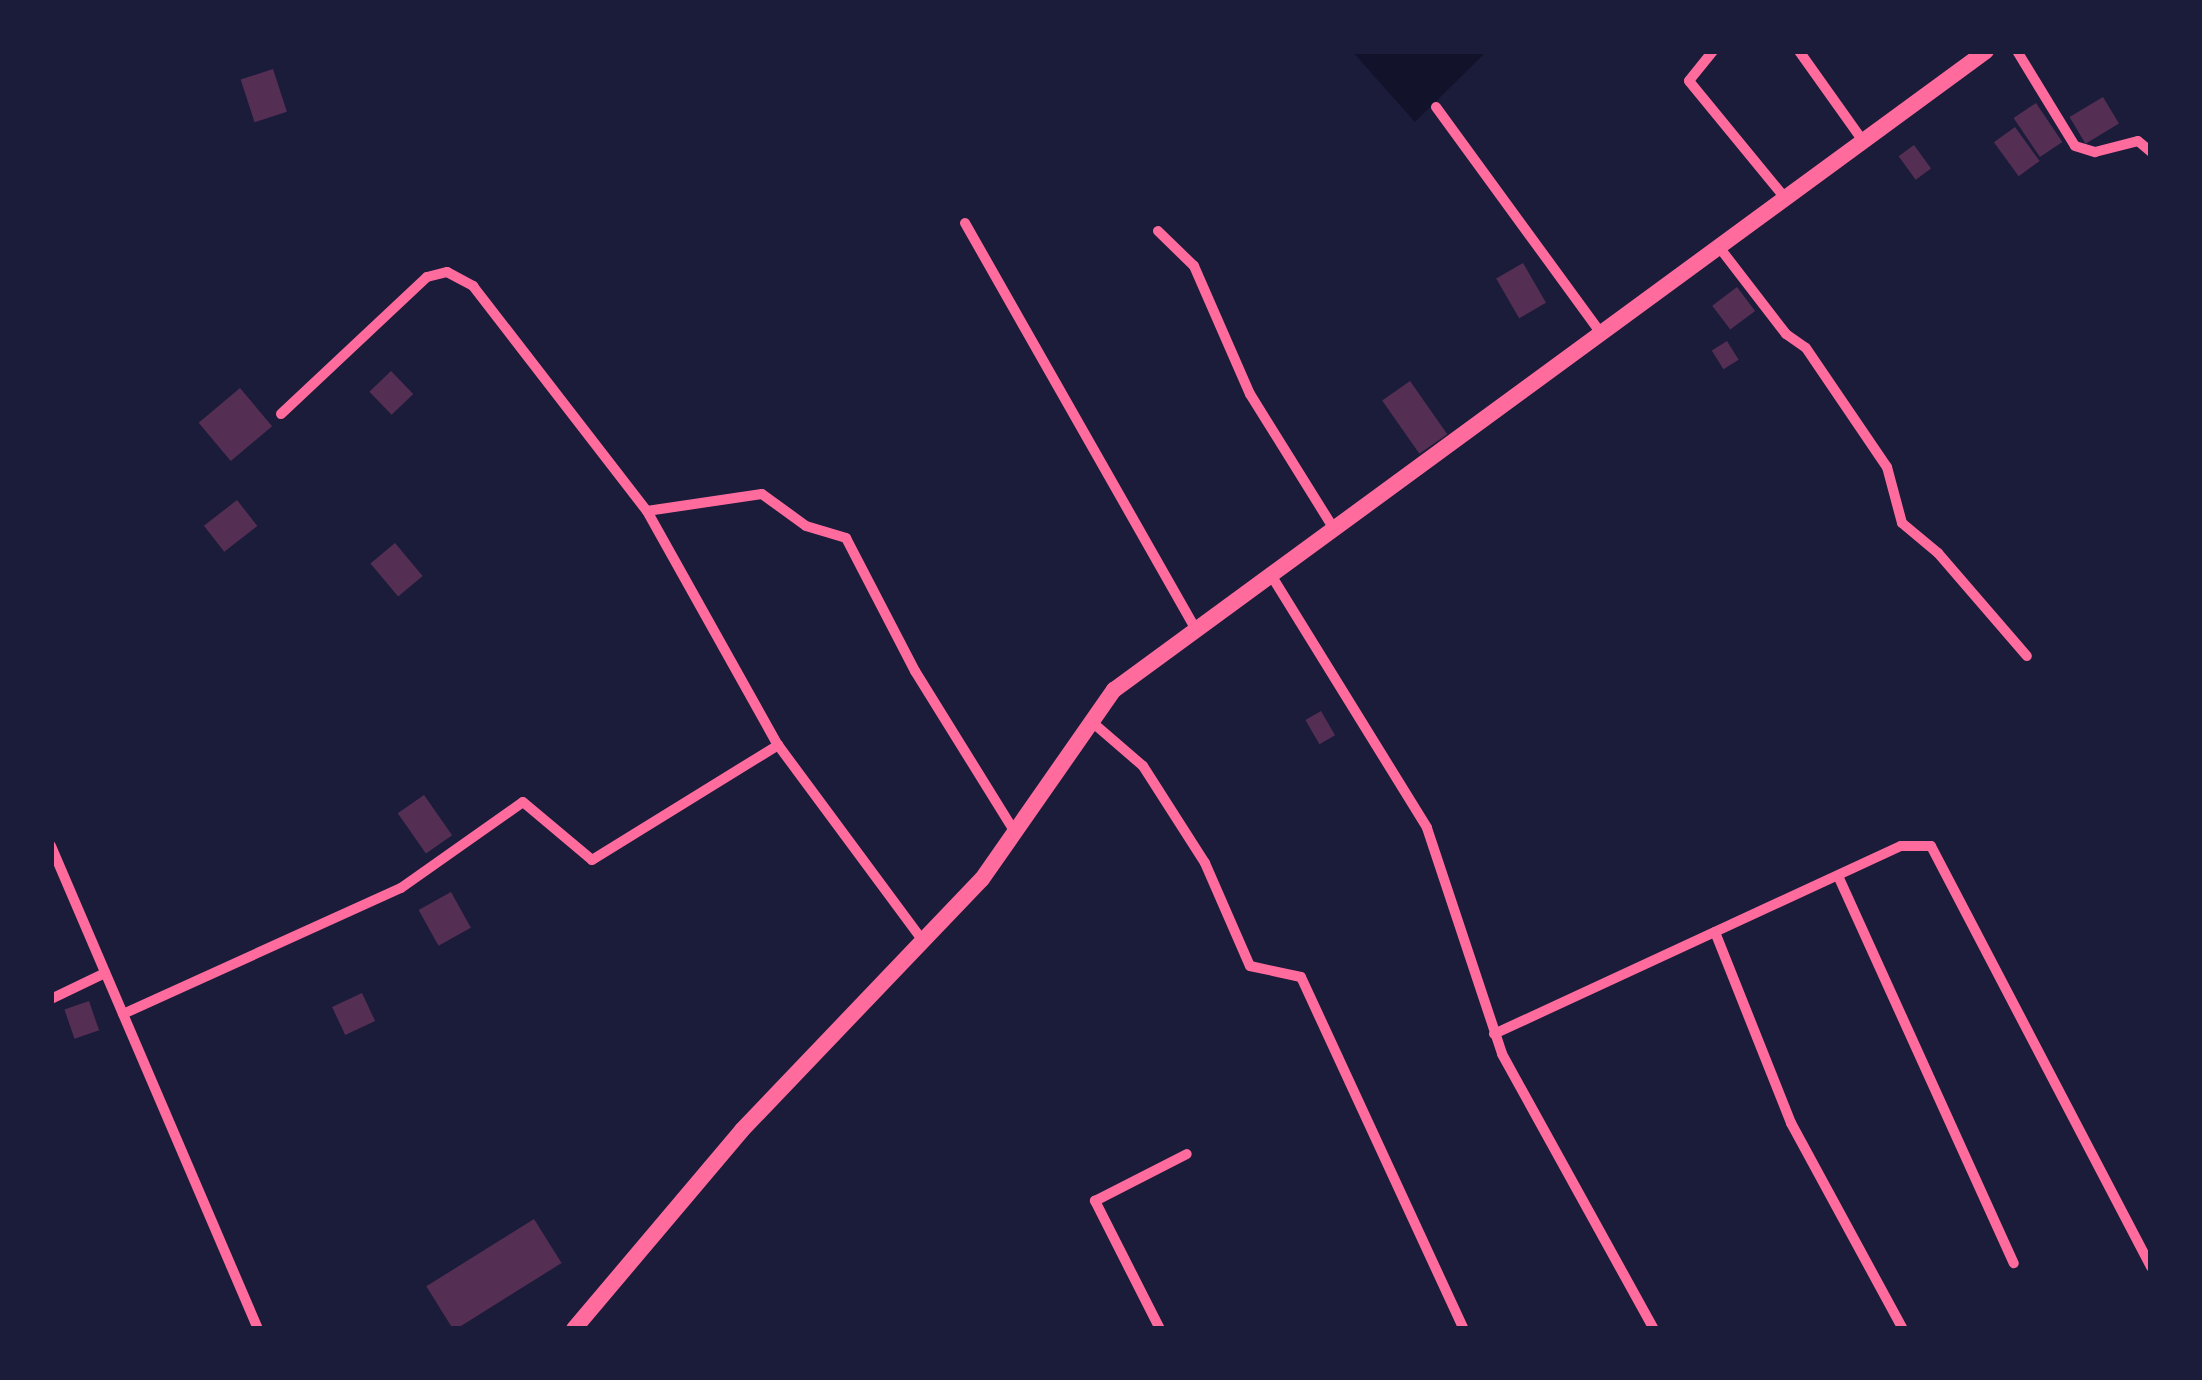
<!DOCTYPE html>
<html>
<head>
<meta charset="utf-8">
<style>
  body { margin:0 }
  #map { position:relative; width:2202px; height:1380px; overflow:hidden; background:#1b1b3a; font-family:Jost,sans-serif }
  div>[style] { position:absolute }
  .water>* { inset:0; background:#12122b }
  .building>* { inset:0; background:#542f53; transform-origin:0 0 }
  .minor>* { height:10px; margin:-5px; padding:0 5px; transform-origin:5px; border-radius:5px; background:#ff6b9d }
  .primary>* { height:16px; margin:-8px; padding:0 8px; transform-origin:8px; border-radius:8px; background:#ff6b9d }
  span { translate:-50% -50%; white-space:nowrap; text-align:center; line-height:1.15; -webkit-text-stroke:10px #1b1b3a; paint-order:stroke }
  .frame { position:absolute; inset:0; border:54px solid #1b1b3a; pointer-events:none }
</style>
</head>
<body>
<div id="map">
  <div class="water">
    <div style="clip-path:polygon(1352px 51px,1487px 51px,1415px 122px)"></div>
  </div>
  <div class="building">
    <div style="left:273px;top:69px;width:45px;height:34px;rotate:72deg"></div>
    <div style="left:2103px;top:97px;width:31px;height:39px;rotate:59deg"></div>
    <div style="left:2036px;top:103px;width:47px;height:27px;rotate:56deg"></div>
    <div style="left:2015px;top:127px;width:42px;height:26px;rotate:54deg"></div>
    <div style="left:1914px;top:145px;width:29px;height:19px;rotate:54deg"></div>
    <div style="left:1523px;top:263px;width:46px;height:31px;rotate:60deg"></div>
    <div style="left:1737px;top:287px;width:30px;height:31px;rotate:53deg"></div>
    <div style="left:1727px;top:341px;width:22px;height:18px;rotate:58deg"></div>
    <div style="left:391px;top:371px;width:32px;height:30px;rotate:46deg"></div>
    <div style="left:1410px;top:381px;width:65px;height:34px;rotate:55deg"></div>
    <div style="left:240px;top:388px;width:50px;height:54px;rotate:50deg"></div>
    <div style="left:237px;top:500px;width:33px;height:42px;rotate:52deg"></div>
    <div style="left:395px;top:543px;width:43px;height:32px;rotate:50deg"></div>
    <div style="left:1321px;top:711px;width:28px;height:18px;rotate:60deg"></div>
    <div style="left:424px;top:795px;width:49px;height:32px;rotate:55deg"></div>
    <div style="left:451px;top:892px;width:41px;height:37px;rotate:61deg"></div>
    <div style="left:362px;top:993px;width:31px;height:33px;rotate:65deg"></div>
    <div style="left:89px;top:1001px;width:31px;height:26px;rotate:71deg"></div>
    <div style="left:534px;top:1219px;width:52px;height:127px;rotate:58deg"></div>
  </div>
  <div class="minor">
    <div style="left:1713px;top:51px;width:38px;rotate:129deg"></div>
    <div style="left:1689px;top:81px;width:151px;rotate:50.6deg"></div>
    <div style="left:1799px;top:51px;width:110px;rotate:54.6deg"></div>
    <div style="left:2017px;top:51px;width:111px;rotate:58.6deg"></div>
    <div style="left:2075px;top:146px;width:21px;rotate:17deg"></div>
    <div style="left:2095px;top:152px;width:44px;rotate:-14.3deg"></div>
    <div style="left:2138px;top:141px;width:17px;rotate:40deg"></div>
    <div style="left:1436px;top:107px;width:280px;rotate:53.9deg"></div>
    <div style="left:965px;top:223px;width:468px;rotate:60.4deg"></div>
    <div style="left:1158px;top:231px;width:50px;rotate:44.2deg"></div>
    <div style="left:1194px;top:266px;width:140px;rotate:66.4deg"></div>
    <div style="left:1250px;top:394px;width:159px;rotate:58.1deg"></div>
    <div style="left:1719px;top:247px;width:110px;rotate:52.4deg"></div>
    <div style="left:1786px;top:334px;width:24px;rotate:35deg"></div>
    <div style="left:1806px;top:348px;width:144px;rotate:55.8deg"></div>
    <div style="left:1887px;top:467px;width:58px;rotate:75deg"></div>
    <div style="left:1902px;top:523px;width:47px;rotate:39.8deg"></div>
    <div style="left:1938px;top:553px;width:136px;rotate:49.2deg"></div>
    <div style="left:281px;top:414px;width:200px;rotate:-43.2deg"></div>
    <div style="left:427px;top:277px;width:21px;rotate:-14deg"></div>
    <div style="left:447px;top:272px;width:30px;rotate:28deg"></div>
    <div style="left:473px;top:286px;width:284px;rotate:52.3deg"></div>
    <div style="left:647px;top:511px;width:116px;rotate:-8.4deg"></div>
    <div style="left:762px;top:494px;width:54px;rotate:36deg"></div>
    <div style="left:806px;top:526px;width:42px;rotate:16.7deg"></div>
    <div style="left:846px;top:538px;width:150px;rotate:62.6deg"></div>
    <div style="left:915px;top:671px;width:190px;rotate:58.2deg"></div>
    <div style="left:647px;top:511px;width:268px;rotate:60.8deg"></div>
    <div style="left:1271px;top:575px;width:297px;rotate:58.3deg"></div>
    <div style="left:1427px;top:828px;width:238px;rotate:71.6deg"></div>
    <div style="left:1502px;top:1054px;width:314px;rotate:61.1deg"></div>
    <div style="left:1092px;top:722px;width:67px;rotate:40.8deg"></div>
    <div style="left:1143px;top:766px;width:115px;rotate:57.4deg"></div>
    <div style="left:1205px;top:863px;width:112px;rotate:66.4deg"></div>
    <div style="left:1250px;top:966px;width:52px;rotate:12.2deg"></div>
    <div style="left:1301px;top:977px;width:388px;rotate:65.2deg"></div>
    <div style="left:51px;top:846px;width:525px;rotate:66.8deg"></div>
    <div style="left:1839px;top:878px;width:423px;rotate:65.6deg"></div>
    <div style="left:1715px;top:932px;width:206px;rotate:68.3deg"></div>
    <div style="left:1791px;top:1123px;width:234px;rotate:61.5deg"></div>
    <div style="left:51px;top:999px;width:60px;rotate:-25.7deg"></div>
    <div style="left:123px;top:1014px;width:305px;rotate:-24.4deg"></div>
    <div style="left:401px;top:888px;width:149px;rotate:-35.2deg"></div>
    <div style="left:523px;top:802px;width:90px;rotate:40deg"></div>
    <div style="left:592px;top:860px;width:219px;rotate:-31.7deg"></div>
    <div style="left:778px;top:745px;width:244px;rotate:53.5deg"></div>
    <div style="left:1494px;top:1034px;width:448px;rotate:-24.8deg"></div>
    <div style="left:1901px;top:846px;width:30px"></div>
    <div style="left:1931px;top:846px;width:475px;rotate:62.4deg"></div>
    <div style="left:1160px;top:1329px;width:144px;rotate:-116.9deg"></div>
    <div style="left:1095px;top:1201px;width:103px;rotate:-27.1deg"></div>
  </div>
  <div class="primary">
    <div style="left:574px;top:1329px;width:260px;rotate:-49.8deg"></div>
    <div style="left:742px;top:1130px;width:347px;rotate:-46.3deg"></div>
    <div style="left:982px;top:879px;width:231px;rotate:-55.1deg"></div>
    <div style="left:1114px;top:690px;width:1081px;rotate:-36.23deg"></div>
  </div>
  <div class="frame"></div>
</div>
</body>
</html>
